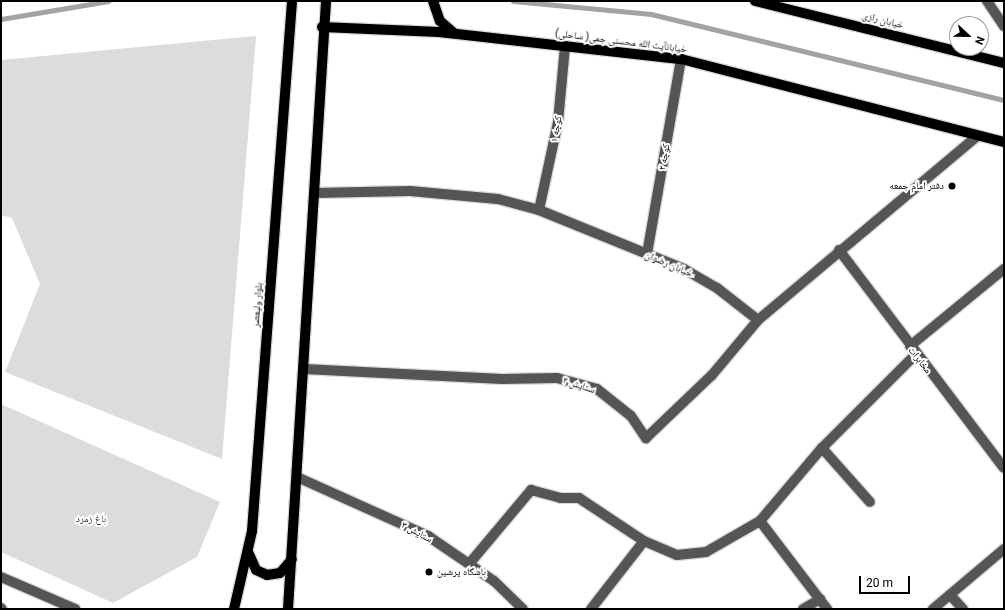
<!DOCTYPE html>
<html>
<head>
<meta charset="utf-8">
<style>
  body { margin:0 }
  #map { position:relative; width:1005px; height:610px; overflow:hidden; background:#fff; font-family:Roboto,"Noto Naskh Arabic",sans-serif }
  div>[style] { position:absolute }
  .green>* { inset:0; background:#dcdcdc }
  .stream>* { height:5px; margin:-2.5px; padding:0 2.5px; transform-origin:2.5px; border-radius:2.5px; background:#a3a3a3 }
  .roads { filter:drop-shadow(1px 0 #dbdbdb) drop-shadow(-1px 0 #dbdbdb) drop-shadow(0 1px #dbdbdb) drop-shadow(0 -1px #dbdbdb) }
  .minor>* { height:10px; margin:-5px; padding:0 5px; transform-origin:5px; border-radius:5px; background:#555 }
  .major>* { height:10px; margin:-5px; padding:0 5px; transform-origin:5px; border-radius:5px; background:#000 }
  .dots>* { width:11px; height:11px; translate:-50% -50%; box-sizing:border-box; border:2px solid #fff; border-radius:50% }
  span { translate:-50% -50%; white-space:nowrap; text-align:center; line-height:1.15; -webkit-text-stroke:4px #fff; paint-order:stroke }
  .street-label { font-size:10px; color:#000 }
  .poi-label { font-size:10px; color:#000 }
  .right { translate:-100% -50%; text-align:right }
  .left { translate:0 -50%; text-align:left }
  .park-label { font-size:10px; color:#333 }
  .frame { position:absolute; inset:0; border:2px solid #000; pointer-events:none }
  .north { position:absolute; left:949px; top:16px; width:40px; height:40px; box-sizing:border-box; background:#fff; border:1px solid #999; border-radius:50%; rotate:112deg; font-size:11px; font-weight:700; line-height:16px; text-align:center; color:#000 }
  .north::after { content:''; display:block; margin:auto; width:14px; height:18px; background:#000; clip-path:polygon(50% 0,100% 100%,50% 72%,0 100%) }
  .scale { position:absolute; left:859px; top:576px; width:51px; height:18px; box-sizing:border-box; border:2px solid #000; border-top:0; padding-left:5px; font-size:12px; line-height:14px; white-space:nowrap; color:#000; -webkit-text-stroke:3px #fff; paint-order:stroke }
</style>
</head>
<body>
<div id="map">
  <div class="green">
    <div style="clip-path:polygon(256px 36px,222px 459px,5px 372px,40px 284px,12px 218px,1px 215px,1px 60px)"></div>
    <div style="clip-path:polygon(1px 404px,220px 502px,197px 557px,113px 603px,1px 552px)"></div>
  </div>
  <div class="stream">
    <div style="left:513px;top:1px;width:139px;rotate:5.4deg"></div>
    <div style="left:651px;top:14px;width:363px;rotate:13.7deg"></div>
    <div style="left:1px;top:19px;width:109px;rotate:-9.5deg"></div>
  </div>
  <div class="roads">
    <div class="minor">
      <div style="left:987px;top:1px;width:30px;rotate:56deg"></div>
      <div style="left:315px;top:193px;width:95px;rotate:-1.2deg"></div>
      <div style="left:410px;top:191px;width:88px;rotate:5.2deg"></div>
      <div style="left:498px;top:199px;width:42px;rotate:15deg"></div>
      <div style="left:539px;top:210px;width:157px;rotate:22.1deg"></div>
      <div style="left:684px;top:269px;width:38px;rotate:30deg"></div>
      <div style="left:717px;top:288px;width:52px;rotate:38deg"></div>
      <div style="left:539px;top:210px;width:90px;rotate:-77.8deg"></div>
      <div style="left:558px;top:122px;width:76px;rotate:-84.7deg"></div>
      <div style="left:839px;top:250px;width:273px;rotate:52.9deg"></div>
      <div style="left:647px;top:254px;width:198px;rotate:-80.1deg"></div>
      <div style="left:910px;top:346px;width:122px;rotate:-39.3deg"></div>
      <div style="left:304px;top:369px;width:198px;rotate:2.9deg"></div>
      <div style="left:502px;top:379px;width:55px;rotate:-1deg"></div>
      <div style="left:557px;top:378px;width:41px;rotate:15.4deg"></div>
      <div style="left:597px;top:389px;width:43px;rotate:38.5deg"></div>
      <div style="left:631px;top:416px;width:27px;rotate:56deg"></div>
      <div style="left:646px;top:438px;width:91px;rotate:-43.7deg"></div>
      <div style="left:712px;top:375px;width:72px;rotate:-50.1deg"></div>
      <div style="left:758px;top:320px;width:285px;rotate:-40deg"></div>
      <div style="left:822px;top:448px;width:72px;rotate:48.4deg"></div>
      <div style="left:297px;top:477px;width:144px;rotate:24.2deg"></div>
      <div style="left:428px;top:536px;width:80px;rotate:34.3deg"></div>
      <div style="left:494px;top:581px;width:40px;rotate:44deg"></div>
      <div style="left:760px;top:521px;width:111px;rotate:52.7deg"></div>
      <div style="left:469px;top:564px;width:97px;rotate:-50deg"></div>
      <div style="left:531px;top:490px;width:30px;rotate:15deg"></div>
      <div style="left:560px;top:498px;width:19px"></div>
      <div style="left:579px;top:498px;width:78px;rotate:33.5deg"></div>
      <div style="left:1px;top:577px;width:81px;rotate:23.4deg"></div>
      <div style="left:950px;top:595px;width:19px;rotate:47deg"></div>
      <div style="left:1px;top:608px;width:1px;rotate:45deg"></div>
      <div style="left:591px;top:609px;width:86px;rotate:-52.1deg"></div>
      <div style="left:644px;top:541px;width:36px;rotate:23deg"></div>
      <div style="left:677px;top:555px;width:29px;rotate:-6deg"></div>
      <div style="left:706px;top:552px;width:62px;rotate:-29.9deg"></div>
      <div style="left:760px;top:521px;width:96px;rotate:-49.7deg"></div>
      <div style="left:822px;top:448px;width:133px;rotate:-45deg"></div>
      <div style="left:803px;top:609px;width:20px;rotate:-30deg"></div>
      <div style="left:933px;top:609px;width:93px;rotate:-40.2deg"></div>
    </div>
    <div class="major">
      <div style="left:433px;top:1px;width:21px;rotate:71deg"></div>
      <div style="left:440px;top:21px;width:18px;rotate:41deg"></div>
      <div style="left:755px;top:1px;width:257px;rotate:14deg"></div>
      <div style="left:322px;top:27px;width:117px;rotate:2.4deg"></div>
      <div style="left:439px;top:32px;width:244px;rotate:6.4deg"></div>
      <div style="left:681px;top:59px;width:333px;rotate:14.4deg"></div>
      <div style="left:249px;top:554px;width:17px;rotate:66deg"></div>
      <div style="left:256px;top:570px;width:12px;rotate:24deg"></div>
      <div style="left:267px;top:575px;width:13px;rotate:-9deg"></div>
      <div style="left:280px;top:573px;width:18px;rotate:-49deg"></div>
      <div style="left:234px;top:609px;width:80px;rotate:-77deg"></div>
      <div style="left:252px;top:531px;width:532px;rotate:-85.68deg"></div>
      <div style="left:288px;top:609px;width:609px;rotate:-86.42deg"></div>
    </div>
  </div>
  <div class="dots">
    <div style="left:952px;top:186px;background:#000"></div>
    <div style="left:429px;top:572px;background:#000"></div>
  </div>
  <div class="street-label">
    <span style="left:883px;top:20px;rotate:14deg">خیابان رازی</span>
    <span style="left:621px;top:41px;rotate:7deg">خیابانآیت الله محسنی جمی( ساحلی)</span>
    <span style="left:556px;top:129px;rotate:-80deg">کوچه ۱</span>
    <span style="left:664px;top:157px;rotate:-80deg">کوچه ۲</span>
    <span style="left:669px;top:264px;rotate:23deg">خیابان رضوان</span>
    <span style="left:257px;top:305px;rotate:-86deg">بلوار ولیعصر</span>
    <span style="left:920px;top:360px;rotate:52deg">مخابرات</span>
    <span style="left:579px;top:385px;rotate:18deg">ستایش ۴</span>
    <span style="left:417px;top:532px;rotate:28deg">ستایش ۳</span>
  </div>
  <div class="poi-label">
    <span class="right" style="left:944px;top:186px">دفتر امام جمعه</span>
    <span class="left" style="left:437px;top:572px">باشگاه پرشین</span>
  </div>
  <div class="park-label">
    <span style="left:91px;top:519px">باغ زمرد</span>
  </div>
  <div class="frame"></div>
  <div class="north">N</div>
  <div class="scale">20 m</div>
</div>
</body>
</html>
